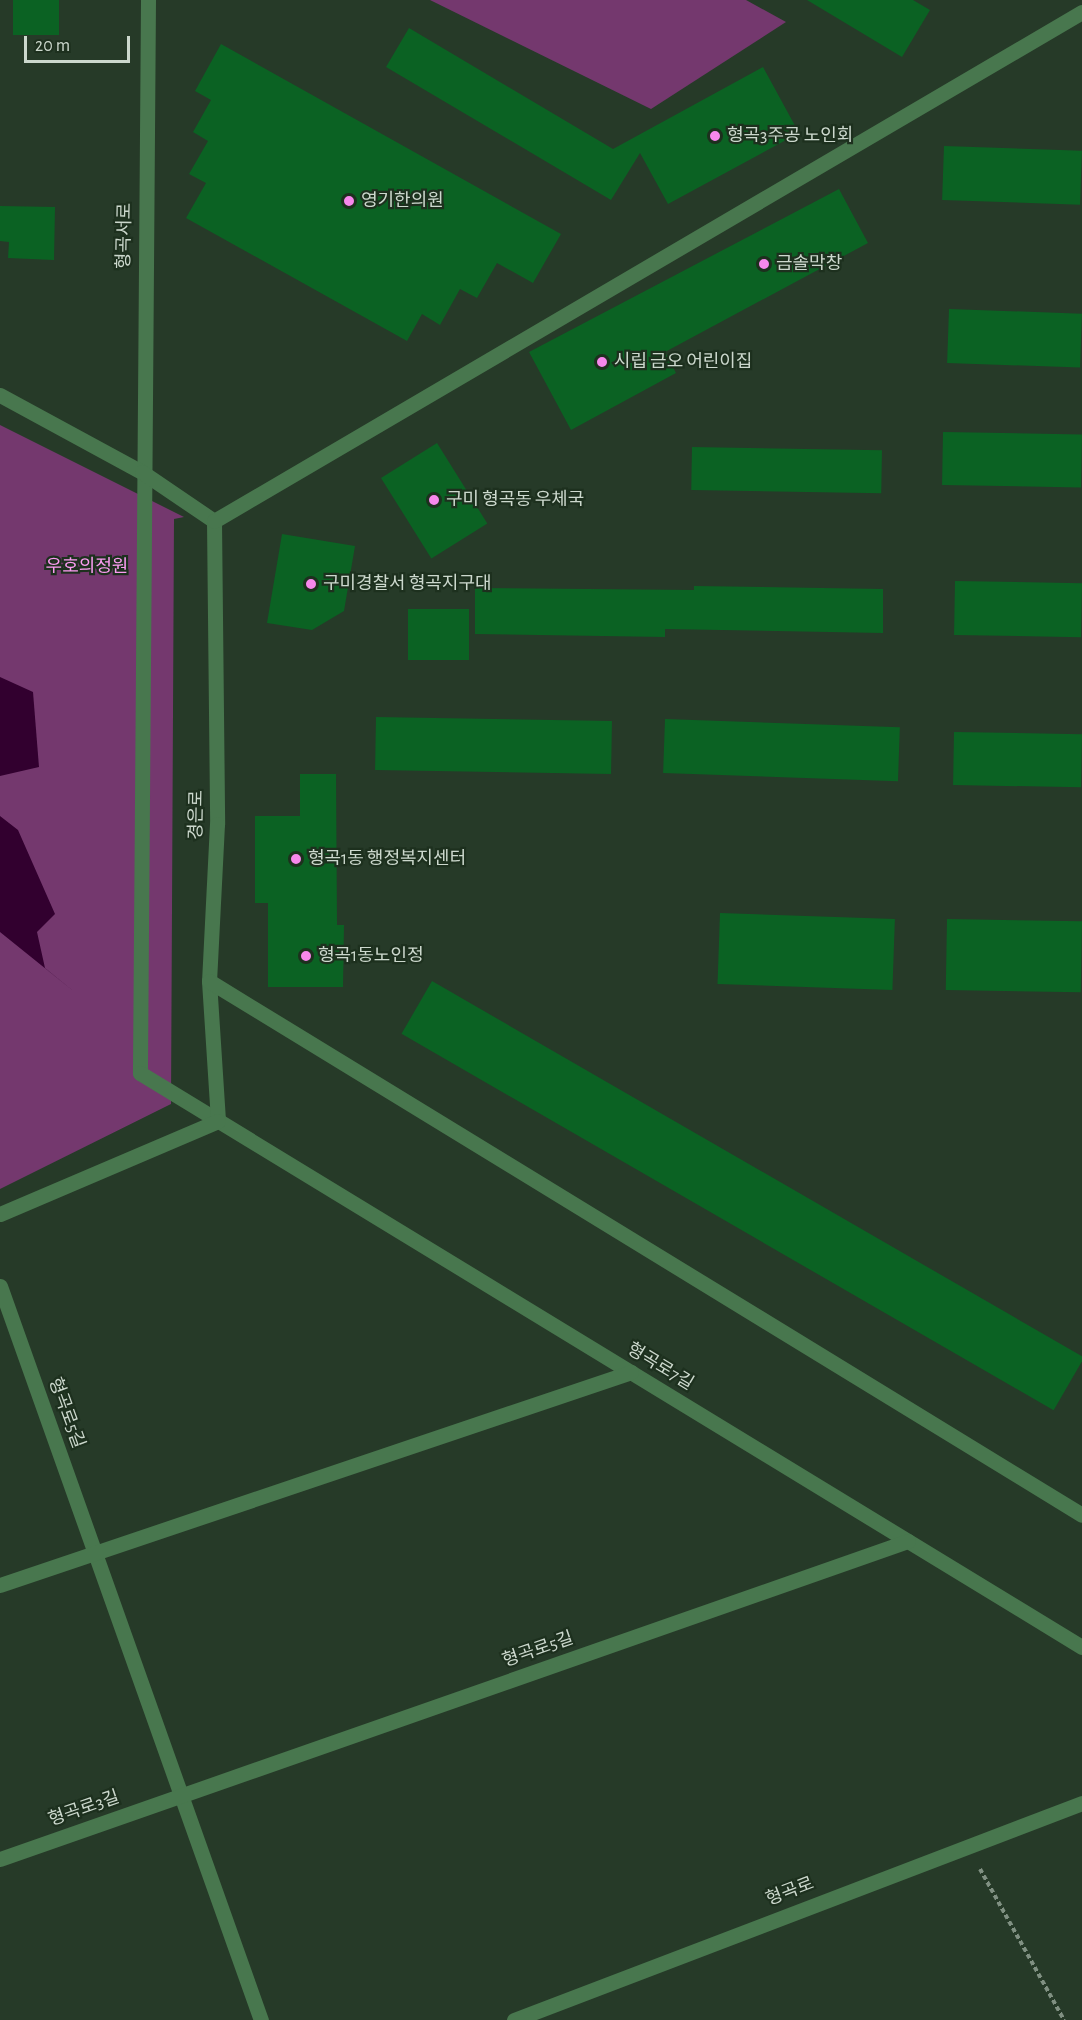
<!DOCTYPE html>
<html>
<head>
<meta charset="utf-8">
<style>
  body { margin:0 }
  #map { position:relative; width:1082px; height:2020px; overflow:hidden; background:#263a28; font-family:"Alegreya Sans","Noto Sans KR",sans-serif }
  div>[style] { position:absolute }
  .green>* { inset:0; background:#74386e }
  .water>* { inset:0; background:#32002f }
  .building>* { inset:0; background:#0b6223; transform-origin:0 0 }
  .path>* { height:4px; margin-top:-2px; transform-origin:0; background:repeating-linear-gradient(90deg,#809082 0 4.5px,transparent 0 7.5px) }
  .minor>* { height:15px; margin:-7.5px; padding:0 7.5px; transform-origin:7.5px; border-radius:7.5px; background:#48774e }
  .dots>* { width:16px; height:16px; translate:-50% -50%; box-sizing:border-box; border:3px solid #1d301e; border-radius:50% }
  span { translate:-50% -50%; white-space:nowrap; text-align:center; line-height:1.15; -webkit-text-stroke:4.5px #1d301e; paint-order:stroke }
  .poi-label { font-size:18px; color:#ccd8cd }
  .left { translate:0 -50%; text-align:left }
  .street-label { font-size:18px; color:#ccd8cd }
  .park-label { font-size:18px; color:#fb9cf1 }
  .scale { position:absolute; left:24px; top:36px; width:106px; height:27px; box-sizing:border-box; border:3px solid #ccd8cd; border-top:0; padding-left:8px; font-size:18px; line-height:21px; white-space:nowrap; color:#ccd8cd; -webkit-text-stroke:4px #1d301e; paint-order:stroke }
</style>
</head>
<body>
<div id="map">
  <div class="green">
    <div style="clip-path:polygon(430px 0,746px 0,786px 22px,651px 109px)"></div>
    <div style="clip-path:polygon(0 425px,184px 517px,174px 519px,171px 1104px,0 1189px)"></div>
  </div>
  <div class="water">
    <div style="clip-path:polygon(0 677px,33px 692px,39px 767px,0 776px)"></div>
    <div style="clip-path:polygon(0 816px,18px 830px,55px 914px,37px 932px,45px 968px,77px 994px,0 932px)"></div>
  </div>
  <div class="building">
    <div style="left:13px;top:0;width:46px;height:35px"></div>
    <div style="clip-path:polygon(807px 0,913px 0,930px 10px,902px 57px)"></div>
    <div style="clip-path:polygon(409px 28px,613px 149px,763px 67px,799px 133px,668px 204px,640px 153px,611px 200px,386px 67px)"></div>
    <div style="clip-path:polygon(221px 44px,561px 234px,533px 283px,497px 263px,477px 298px,460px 289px,440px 325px,422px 314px,407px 341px,186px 218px,206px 183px,189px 174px,208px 141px,193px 132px,211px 100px,195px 91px)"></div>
    <div style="left:944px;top:146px;width:138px;height:54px;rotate:2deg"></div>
    <div style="clip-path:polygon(839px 189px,868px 243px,665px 352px,676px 373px,571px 430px,529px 352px)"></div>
    <div style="clip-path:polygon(0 206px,55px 207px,54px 260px,8px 258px,9px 242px,0 241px)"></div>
    <div style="left:949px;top:309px;width:133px;height:54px;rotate:2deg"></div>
    <div style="left:943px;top:432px;width:139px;height:53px;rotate:1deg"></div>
    <div style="left:437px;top:443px;width:95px;height:66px;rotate:58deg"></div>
    <div style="left:692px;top:447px;width:190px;height:43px;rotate:1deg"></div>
    <div style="clip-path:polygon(282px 534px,355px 546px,344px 611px,312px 630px,267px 623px)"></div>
    <div style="left:955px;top:581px;width:127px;height:54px;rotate:1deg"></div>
    <div style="clip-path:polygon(694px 586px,883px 589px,883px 633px,665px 629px,665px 637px,475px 634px,475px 588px,694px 590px)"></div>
    <div style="left:408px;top:609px;width:61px;height:51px"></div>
    <div style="left:376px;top:717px;width:236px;height:53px;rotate:1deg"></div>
    <div style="left:665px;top:719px;width:235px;height:54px;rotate:2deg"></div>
    <div style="left:954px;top:732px;width:128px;height:53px;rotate:1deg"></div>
    <div style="clip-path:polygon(300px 774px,336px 774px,337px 925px,344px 925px,343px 987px,268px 987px,268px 903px,255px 903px,255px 816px,300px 816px)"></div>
    <div style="left:720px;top:913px;width:175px;height:71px;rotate:2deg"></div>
    <div style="left:947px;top:919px;width:135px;height:71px;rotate:1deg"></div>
    <div style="left:432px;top:981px;width:753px;height:61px;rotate:30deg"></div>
  </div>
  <div class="path">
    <div style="left:980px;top:1869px;width:173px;rotate:60.9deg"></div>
  </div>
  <div class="minor">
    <div style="left:148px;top:0;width:1073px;rotate:90.43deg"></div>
    <div style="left:140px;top:1073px;width:1103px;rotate:31.36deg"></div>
    <div style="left:0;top:395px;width:162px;rotate:28.5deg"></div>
    <div style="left:142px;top:472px;width:87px;rotate:34.2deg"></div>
    <div style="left:214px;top:521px;width:303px;rotate:89.4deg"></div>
    <div style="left:217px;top:824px;width:157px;rotate:92.9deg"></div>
    <div style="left:209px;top:981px;width:140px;rotate:86.3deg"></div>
    <div style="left:214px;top:521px;width:1006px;rotate:-30.39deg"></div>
    <div style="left:209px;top:981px;width:1023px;rotate:31.45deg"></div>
    <div style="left:0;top:1214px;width:237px;rotate:-23.1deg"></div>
    <div style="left:0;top:1286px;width:779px;rotate:70.43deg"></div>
    <div style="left:0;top:1585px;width:666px;rotate:-18.65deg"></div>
    <div style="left:0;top:1859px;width:962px;rotate:-19.3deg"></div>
    <div style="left:514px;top:2020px;width:608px;rotate:-20.91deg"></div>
  </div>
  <div class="dots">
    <div style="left:715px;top:136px;background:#f788ec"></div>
    <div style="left:349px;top:201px;background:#f788ec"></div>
    <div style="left:764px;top:264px;background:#f788ec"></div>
    <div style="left:602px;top:362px;background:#f788ec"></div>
    <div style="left:434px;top:500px;background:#f788ec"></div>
    <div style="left:311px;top:584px;background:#f788ec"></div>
    <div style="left:296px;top:859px;background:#f788ec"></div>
    <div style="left:306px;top:956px;background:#f788ec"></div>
  </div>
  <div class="poi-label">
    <span class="left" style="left:727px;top:136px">형곡3주공 노인회</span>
    <span class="left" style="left:361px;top:201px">영기한의원</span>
    <span class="left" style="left:776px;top:264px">금솔막창</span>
    <span class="left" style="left:614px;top:362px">시립 금오 어린이집</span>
    <span class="left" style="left:446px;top:500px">구미 형곡동 우체국</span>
    <span class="left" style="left:323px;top:584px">구미경찰서 형곡지구대</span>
    <span class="left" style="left:308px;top:859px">형곡1동 행정복지센터</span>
    <span class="left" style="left:318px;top:956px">형곡1동노인정</span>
  </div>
  <div class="street-label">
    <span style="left:125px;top:236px;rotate:-89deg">형곡서로</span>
    <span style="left:197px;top:815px;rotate:-89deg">경은로</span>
    <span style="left:660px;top:1367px;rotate:31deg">형곡로7길</span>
    <span style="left:66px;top:1413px;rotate:70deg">형곡로5길</span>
    <span style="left:538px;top:1650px;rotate:-19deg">형곡로5길</span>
    <span style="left:84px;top:1809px;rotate:-19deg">형곡로3길</span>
    <span style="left:790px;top:1892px;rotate:-21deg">형곡로</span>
  </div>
  <div class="park-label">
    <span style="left:87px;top:567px">우호의정원</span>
  </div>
  <div class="scale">20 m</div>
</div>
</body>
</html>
